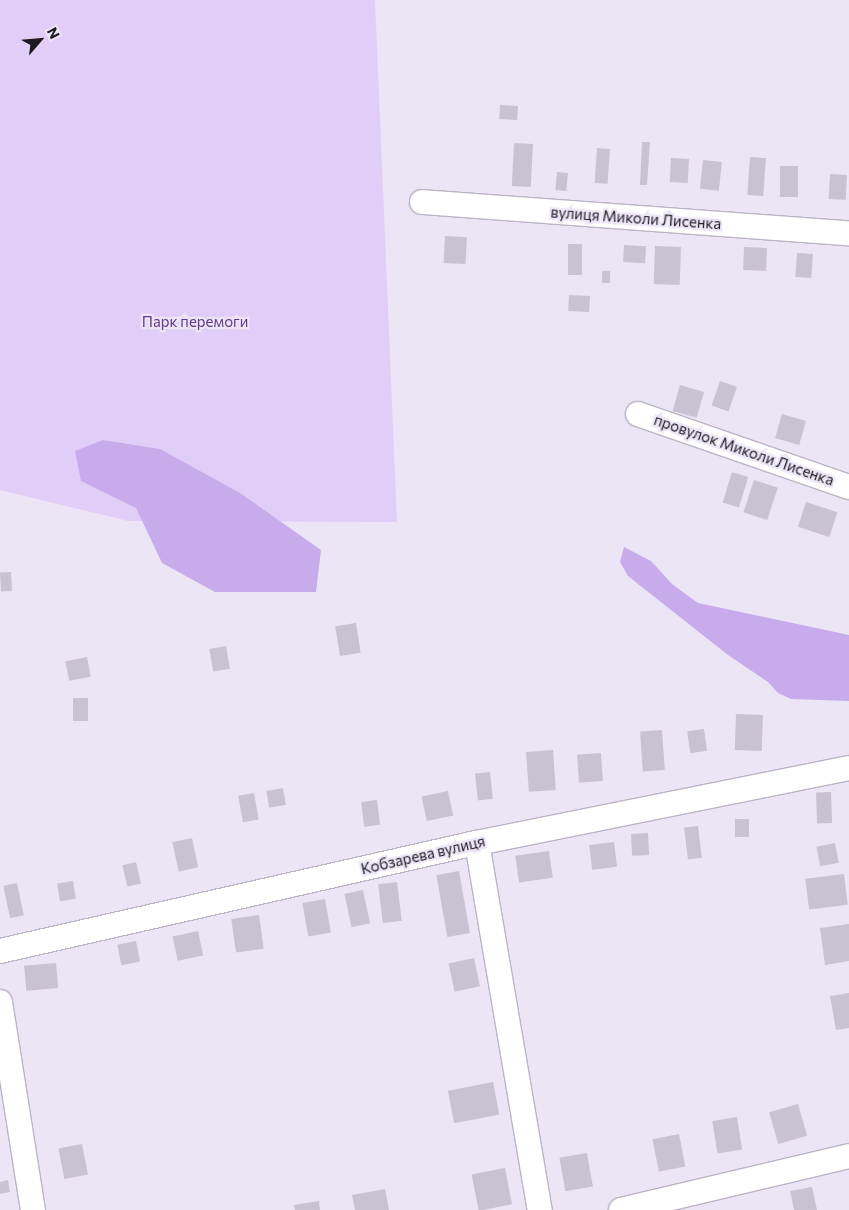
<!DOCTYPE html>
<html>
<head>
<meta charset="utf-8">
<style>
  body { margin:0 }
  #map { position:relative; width:849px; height:1210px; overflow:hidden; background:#ece5f6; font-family:Commissioner,sans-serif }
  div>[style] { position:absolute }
  .green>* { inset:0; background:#e1cef8 }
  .forest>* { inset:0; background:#c8abeb }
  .building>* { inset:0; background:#c9c2d3; transform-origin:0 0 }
  .roads { filter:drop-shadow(1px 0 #bbb4c5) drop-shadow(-1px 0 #bbb4c5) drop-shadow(0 1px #bbb4c5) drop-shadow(0 -1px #bbb4c5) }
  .minor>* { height:24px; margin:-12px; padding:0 12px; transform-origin:12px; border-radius:12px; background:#fff }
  span { translate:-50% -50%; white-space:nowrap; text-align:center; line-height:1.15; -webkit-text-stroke:4.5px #ece5f6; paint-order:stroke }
  .street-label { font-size:15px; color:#1d1b21 }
  .park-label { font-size:15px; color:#613b87 }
  .north { position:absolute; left:15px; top:15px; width:50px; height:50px; -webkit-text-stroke:4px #ece5f6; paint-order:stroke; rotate:63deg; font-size:14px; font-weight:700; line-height:20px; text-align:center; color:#1d1b21 }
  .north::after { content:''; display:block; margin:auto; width:18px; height:22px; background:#1d1b21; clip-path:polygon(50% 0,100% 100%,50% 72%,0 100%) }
</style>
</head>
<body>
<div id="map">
  <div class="green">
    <div style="clip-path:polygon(0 0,375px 0,397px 522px,128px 521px,0 490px)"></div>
  </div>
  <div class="forest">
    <div style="clip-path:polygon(103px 440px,160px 449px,240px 493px,321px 550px,316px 592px,215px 592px,162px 563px,136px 508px,81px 481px,75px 451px)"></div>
    <div style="clip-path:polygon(624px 547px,651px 561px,672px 584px,698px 603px,849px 635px,849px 701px,791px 699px,778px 693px,768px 682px,728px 655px,628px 576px,620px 562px)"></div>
  </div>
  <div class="building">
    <div style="left:500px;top:105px;width:18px;height:14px;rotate:3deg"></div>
    <div style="clip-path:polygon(642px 142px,650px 142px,647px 185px,640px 185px)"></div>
    <div style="left:514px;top:143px;width:19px;height:43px;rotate:3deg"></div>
    <div style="left:597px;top:148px;width:13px;height:35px;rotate:4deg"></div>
    <div style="left:750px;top:157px;width:16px;height:38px;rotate:4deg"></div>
    <div style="left:671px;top:158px;width:18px;height:24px;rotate:3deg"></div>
    <div style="left:703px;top:160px;width:19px;height:29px;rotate:6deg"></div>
    <div style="left:780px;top:166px;width:18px;height:31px"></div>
    <div style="left:557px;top:172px;width:11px;height:18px;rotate:5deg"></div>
    <div style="left:830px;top:174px;width:17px;height:25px;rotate:3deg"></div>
    <div style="left:445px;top:236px;width:22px;height:27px;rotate:3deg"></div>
    <div style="left:568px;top:244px;width:14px;height:31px"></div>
    <div style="left:624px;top:245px;width:22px;height:17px;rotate:3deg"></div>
    <div style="left:655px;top:246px;width:26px;height:38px;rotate:2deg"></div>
    <div style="left:744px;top:247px;width:23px;height:23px;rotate:2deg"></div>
    <div style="left:797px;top:253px;width:16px;height:24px;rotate:4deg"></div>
    <div style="left:602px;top:271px;width:8px;height:12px"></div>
    <div style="left:569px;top:295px;width:21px;height:16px;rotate:3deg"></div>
    <div style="left:720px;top:381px;width:18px;height:26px;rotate:19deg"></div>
    <div style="left:680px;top:385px;width:25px;height:27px;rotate:16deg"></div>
    <div style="left:782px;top:414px;width:25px;height:25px;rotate:16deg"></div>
    <div style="left:732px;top:472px;width:17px;height:32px;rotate:17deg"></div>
    <div style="left:754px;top:480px;width:25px;height:34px;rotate:18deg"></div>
    <div style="left:806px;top:502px;width:33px;height:26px;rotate:18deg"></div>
    <div style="left:11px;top:572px;width:19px;height:11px;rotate:87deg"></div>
    <div style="left:356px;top:623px;width:30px;height:21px;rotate:81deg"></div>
    <div style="left:226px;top:646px;width:23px;height:17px;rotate:80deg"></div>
    <div style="left:87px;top:657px;width:20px;height:22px;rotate:79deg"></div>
    <div style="left:73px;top:698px;width:15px;height:23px"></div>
    <div style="left:736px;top:714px;width:27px;height:36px;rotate:2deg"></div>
    <div style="left:704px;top:729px;width:22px;height:17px;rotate:82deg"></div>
    <div style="left:662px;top:730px;width:40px;height:22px;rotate:86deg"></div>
    <div style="left:553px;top:750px;width:40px;height:27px;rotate:86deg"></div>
    <div style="left:601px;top:753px;width:28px;height:24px;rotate:86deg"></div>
    <div style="left:490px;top:772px;width:27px;height:15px;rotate:84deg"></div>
    <div style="left:283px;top:788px;width:17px;height:17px;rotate:80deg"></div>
    <div style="left:448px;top:791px;width:25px;height:27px;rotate:78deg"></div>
    <div style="left:831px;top:792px;width:31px;height:15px;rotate:88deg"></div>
    <div style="left:254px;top:793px;width:27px;height:16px;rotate:80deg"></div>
    <div style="left:377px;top:800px;width:25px;height:16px;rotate:83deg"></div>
    <div style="left:735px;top:819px;width:14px;height:18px"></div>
    <div style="left:698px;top:826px;width:32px;height:14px;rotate:83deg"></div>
    <div style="left:648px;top:833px;width:22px;height:17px;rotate:87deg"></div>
    <div style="left:192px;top:838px;width:30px;height:20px;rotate:78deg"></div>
    <div style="left:614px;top:842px;width:25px;height:25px;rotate:83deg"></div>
    <div style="left:835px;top:843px;width:20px;height:19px;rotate:79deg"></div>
    <div style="left:549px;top:851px;width:27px;height:34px;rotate:82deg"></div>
    <div style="left:136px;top:862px;width:22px;height:14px;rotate:77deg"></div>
    <div style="left:459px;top:871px;width:63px;height:23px;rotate:80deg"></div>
    <div style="left:844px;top:874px;width:31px;height:39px;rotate:83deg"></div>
    <div style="left:73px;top:881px;width:18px;height:16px;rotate:81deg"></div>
    <div style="left:397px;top:882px;width:39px;height:19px;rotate:83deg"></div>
    <div style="left:17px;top:883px;width:33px;height:14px;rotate:78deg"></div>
    <div style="left:363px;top:890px;width:34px;height:19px;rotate:78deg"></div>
    <div style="left:325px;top:899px;width:34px;height:23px;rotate:80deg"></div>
    <div style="left:259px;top:915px;width:34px;height:28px;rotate:82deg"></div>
    <div style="clip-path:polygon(849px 924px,849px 961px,825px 965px,820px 928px)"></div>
    <div style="left:198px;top:931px;width:25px;height:26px;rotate:78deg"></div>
    <div style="left:136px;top:941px;width:21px;height:19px;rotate:79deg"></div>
    <div style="left:474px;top:958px;width:29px;height:26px;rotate:78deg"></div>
    <div style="left:56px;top:963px;width:25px;height:32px;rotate:85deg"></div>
    <div style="clip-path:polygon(849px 993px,849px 1028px,836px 1030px,830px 996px)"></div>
    <div style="left:493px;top:1082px;width:33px;height:46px;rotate:79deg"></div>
    <div style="left:798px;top:1104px;width:33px;height:30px;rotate:74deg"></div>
    <div style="left:737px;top:1117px;width:33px;height:25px;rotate:81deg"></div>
    <div style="left:679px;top:1134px;width:33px;height:27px;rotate:79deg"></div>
    <div style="left:82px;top:1144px;width:31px;height:24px;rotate:79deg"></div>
    <div style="left:587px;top:1153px;width:34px;height:28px;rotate:80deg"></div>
    <div style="left:505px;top:1168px;width:37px;height:34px;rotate:79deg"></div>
    <div style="clip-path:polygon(8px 1180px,10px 1192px,0 1194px,0 1182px)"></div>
    <div style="clip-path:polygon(812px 1187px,817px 1210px,794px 1210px,790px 1191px)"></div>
    <div style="clip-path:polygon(385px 1189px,389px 1210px,355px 1210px,352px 1195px)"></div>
    <div style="clip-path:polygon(319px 1201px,320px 1210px,295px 1210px,294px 1205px)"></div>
  </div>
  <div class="roads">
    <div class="minor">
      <div style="left:422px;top:202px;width:428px;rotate:4.2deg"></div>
      <div style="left:638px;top:414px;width:223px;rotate:19.1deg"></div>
      <div style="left:477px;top:843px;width:372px;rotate:80.3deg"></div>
      <div style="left:0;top:951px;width:489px;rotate:-12.8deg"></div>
      <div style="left:477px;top:843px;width:379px;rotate:-11.4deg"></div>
      <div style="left:0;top:1002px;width:211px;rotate:81deg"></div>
      <div style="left:621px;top:1210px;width:234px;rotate:-13.3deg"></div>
    </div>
  </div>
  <div class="street-label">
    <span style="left:636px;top:218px;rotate:4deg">вулиця Миколи Лисенка</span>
    <span style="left:744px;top:450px;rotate:19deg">провулок Миколи Лисенка</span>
    <span style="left:423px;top:855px;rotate:-13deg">Кобзарева вулиця</span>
  </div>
  <div class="park-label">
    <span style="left:195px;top:322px">Парк перемоги</span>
  </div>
  <div class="north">N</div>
</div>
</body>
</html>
